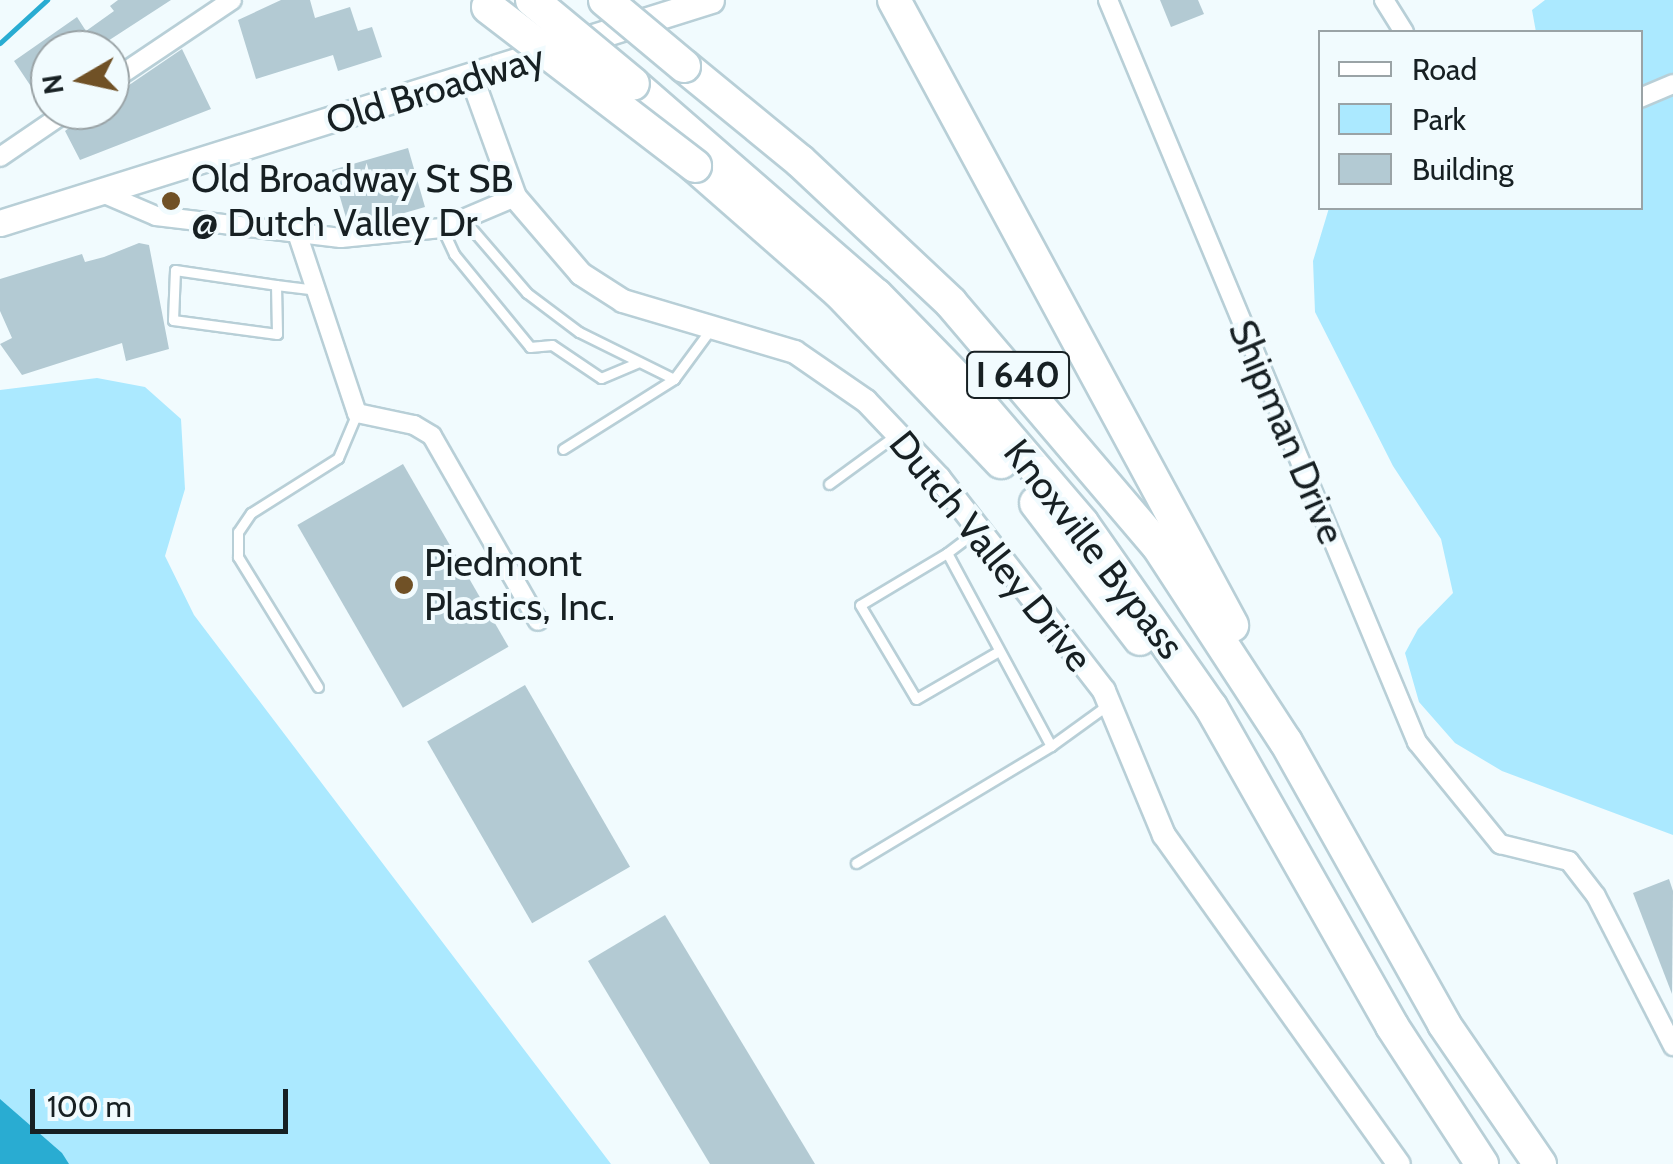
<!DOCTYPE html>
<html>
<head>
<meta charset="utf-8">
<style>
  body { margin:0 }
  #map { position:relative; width:1673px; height:1164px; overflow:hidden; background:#f1fbfe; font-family:Cabin,sans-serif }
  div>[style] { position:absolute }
  .green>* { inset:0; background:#abe9ff }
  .water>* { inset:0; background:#29acd2 }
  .stream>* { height:5px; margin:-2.5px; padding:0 2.5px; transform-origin:2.5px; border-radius:2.5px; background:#29acd2 }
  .building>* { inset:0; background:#b3cad3; transform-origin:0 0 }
  .roads { filter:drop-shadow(2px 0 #b8cfd7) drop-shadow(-2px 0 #b8cfd7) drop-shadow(0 2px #b8cfd7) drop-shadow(0 -2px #b8cfd7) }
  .service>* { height:9px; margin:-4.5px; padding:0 4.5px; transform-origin:4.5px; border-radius:4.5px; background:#fff }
  .minor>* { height:18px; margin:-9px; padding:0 9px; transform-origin:9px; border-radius:9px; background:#fff }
  .tertiary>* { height:22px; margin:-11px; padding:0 11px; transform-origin:11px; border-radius:11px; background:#fff }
  .secondary>* { height:25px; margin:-12.5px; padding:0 12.5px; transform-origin:12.5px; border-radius:12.5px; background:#fff }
  .motorway>* { height:32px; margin:-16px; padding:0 16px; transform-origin:16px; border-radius:16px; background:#fff }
  .bridges { filter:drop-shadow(2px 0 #b8cfd7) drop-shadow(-2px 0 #b8cfd7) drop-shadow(0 2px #b8cfd7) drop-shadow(0 -2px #b8cfd7) }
  .motorway-bridge>* { height:32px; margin:-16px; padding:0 16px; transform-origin:16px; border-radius:16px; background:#fff }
  .dots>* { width:28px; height:28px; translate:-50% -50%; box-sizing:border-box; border:5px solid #f1fbfe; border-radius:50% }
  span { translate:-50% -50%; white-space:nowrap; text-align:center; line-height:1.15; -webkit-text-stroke:8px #f1fbfe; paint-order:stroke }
  .shield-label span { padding:2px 8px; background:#f1fbfe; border:2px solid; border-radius:8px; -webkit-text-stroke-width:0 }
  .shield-label { font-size:35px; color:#172023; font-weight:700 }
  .street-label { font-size:38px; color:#172023 }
  .poi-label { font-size:38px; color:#172023 }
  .left { translate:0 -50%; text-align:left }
  .legend { position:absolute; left:1318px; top:30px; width:325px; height:180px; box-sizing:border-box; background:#f1fbfe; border:2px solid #9aa3a6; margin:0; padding:12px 18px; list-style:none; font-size:30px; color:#172023 }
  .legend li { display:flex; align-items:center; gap:20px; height:50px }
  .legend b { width:50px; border:2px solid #9aa3a6 }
  .north { position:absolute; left:30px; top:30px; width:100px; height:100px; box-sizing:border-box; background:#f1fbfe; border:2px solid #9aa3a6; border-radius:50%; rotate:261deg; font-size:28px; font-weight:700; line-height:40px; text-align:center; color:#172023 }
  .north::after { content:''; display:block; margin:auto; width:35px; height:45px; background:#705126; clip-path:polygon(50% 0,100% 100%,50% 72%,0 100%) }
  .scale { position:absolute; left:30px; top:1089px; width:258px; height:45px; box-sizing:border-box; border:5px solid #172023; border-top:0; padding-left:12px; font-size:30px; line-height:35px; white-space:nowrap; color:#172023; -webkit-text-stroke:8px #f1fbfe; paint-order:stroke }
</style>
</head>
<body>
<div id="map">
  <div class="green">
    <div style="clip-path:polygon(1545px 0,1673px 0,1673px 835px,1502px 771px,1455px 743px,1419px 702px,1405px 653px,1418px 629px,1453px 593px,1441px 539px,1393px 466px,1315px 312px,1313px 261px,1329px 208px,1640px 208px,1640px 32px,1536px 32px,1532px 10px)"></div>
    <div style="clip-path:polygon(97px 378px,145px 387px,181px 419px,185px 489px,165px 556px,194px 615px,611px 1164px,0 1164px,0 390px)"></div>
  </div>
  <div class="water">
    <div style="clip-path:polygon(0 1099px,62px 1153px,69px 1164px,0 1164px)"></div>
  </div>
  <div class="stream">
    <div style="left:0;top:43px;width:64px;rotate:-42.5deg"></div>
  </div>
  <div class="building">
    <div style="clip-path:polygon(118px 0,171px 0,94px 50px,50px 50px,50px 80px,34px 91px,14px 61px,77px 17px,86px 31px,114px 11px,110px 6px)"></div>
    <div style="clip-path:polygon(281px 0,310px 0,315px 18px,350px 7px,358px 31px,372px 27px,382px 57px,338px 71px,333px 55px,256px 79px,238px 20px)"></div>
    <div style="clip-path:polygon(1160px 0,1198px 0,1204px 14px,1171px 27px)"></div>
    <div style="clip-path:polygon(182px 49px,211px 109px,80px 160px,65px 131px,92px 110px,110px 110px,110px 98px)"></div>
    <div style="clip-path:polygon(408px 148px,425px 207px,373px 222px,347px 221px,332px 170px)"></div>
    <div style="clip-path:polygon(139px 243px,149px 245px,169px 349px,126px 361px,122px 343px,22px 375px,0 344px,12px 338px,0 311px,0 279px,82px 254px,85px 262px,104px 257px)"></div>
    <div style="left:403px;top:464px;width:211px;height:122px;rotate:60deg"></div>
    <div style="left:525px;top:685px;width:210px;height:113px;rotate:60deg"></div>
    <div style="clip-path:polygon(1669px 879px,1673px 891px,1672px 994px,1633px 893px)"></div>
    <div style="clip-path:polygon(665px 915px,815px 1164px,710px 1164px,588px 961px)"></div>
  </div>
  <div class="roads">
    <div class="service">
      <div style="left:465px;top:221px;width:95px;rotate:49.3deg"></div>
      <div style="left:527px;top:293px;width:65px;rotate:36.9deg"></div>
      <div style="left:579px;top:332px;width:106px;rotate:26.3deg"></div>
      <div style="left:674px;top:379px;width:61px;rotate:-53.7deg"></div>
      <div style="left:442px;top:228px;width:29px;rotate:65deg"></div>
      <div style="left:454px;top:254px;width:120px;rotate:50.7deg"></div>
      <div style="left:530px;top:347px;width:22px;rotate:-5deg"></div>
      <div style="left:552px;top:345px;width:59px;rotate:34deg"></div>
      <div style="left:601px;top:378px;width:41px;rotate:-22.8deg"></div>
      <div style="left:276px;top:285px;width:49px;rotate:88.8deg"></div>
      <div style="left:277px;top:334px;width:105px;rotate:-172.3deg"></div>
      <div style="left:173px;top:320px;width:50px;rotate:-87.7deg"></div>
      <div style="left:175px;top:270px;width:102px;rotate:8.4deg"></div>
      <div style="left:276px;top:285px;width:38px;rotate:7deg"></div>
      <div style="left:563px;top:449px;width:131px;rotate:-32.2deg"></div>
      <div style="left:829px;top:484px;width:83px;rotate:-36.2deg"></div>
      <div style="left:947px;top:553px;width:101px;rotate:149.1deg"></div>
      <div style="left:860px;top:605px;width:109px;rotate:59.2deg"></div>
      <div style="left:916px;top:699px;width:94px;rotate:-30.1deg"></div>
      <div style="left:318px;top:687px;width:153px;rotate:-121.6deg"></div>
      <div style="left:238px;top:557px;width:25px;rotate:-90deg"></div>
      <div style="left:238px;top:532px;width:23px;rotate:-56deg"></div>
      <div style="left:251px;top:513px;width:103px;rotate:-32.3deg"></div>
      <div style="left:338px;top:458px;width:49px;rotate:-67.1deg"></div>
      <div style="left:1051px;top:746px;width:72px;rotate:-35.9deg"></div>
      <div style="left:856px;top:863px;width:227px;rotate:-31deg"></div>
      <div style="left:1051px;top:746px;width:219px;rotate:-118.3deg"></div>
      <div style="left:947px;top:553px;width:39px;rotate:-37deg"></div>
    </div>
    <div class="minor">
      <div style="left:1108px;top:0;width:804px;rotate:67.39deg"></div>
      <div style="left:1417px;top:742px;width:132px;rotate:50.9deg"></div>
      <div style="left:1500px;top:844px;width:71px;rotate:13.8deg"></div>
      <div style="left:1569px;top:861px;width:44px;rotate:52.4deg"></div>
      <div style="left:1596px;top:896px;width:169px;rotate:62.8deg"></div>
      <div style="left:1384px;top:0;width:38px;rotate:58deg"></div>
      <div style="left:110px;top:82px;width:147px;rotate:-33.9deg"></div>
      <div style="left:1640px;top:98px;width:36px;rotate:-23deg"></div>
      <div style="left:0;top:157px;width:83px;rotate:-34.3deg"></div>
      <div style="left:100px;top:192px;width:61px;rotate:23.2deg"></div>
      <div style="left:156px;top:216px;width:186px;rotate:6.8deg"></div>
      <div style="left:341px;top:238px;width:101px;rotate:-5.7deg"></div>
      <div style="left:442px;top:228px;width:79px;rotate:-23deg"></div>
      <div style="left:298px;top:236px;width:187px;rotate:71.6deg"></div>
      <div style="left:357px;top:413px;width:58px;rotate:11.9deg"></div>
      <div style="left:414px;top:425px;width:21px;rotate:31deg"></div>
      <div style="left:432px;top:436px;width:213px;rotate:60.2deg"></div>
    </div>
    <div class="tertiary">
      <div style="left:472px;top:78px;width:127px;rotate:70.1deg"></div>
      <div style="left:515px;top:197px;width:101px;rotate:49.4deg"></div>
      <div style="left:581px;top:274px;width:50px;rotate:32.7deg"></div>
      <div style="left:623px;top:301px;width:179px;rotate:16.5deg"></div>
      <div style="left:795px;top:352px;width:86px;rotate:34.6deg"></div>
      <div style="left:866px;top:401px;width:106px;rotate:46.5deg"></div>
      <div style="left:939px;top:478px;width:269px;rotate:52.2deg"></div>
      <div style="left:1104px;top:691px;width:156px;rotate:67.4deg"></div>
      <div style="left:1164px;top:835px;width:404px;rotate:54.5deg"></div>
    </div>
    <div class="secondary">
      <div style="left:0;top:223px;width:745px;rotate:-17.41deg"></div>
    </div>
    <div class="motorway">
      <div style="left:894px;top:0;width:711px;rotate:61.6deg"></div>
      <div style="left:684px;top:66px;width:150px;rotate:39.3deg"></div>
      <div style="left:800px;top:161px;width:207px;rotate:43.2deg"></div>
      <div style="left:951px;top:303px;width:319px;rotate:49.6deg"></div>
      <div style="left:1158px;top:546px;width:234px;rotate:56.9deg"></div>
      <div style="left:1286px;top:742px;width:323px;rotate:60.7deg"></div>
      <div style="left:1444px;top:1024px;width:170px;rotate:55.6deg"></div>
      <div style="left:633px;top:84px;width:322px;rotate:41deg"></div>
      <div style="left:876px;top:295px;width:124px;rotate:45.7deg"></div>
      <div style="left:963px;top:384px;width:183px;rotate:49.4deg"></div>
      <div style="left:1082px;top:523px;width:225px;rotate:55deg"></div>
      <div style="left:1211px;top:707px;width:367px;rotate:60.4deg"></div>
      <div style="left:1392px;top:1026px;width:165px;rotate:56.9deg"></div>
      <div style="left:695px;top:166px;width:191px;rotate:41.2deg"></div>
      <div style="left:839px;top:292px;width:235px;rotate:46.4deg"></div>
      <div style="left:1036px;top:503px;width:171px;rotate:52.6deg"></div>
    </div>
  </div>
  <div class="bridges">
    <div class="motorway-bridge">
      <div style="left:532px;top:0;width:131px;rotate:39.7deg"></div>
      <div style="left:605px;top:0;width:103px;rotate:39.9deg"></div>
      <div style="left:488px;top:7px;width:261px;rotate:37.5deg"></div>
    </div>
  </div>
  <div class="dots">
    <div style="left:171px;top:201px;background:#705126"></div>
    <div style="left:404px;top:585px;background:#705126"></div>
  </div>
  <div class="shield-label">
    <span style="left:1018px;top:375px">I 640</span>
  </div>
  <div class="street-label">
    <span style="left:435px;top:89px;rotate:-17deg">Old Broadway</span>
    <span style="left:1287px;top:432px;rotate:67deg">Shipman Drive</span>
    <span style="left:1094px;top:549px;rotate:52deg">Knoxville Bypass</span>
    <span style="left:991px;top:551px;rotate:51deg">Dutch Valley Drive</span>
  </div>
  <div class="poi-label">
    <span class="left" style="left:191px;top:201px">Old Broadway St SB<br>@ Dutch Valley Dr</span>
    <span class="left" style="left:424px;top:585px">Piedmont<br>Plastics, Inc.</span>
  </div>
  <ul class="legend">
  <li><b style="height:12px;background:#fff"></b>Road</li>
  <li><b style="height:28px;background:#abe9ff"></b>Park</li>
  <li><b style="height:28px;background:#b3cad3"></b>Building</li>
  </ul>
  <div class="north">N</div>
  <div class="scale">100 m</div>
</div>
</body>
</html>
